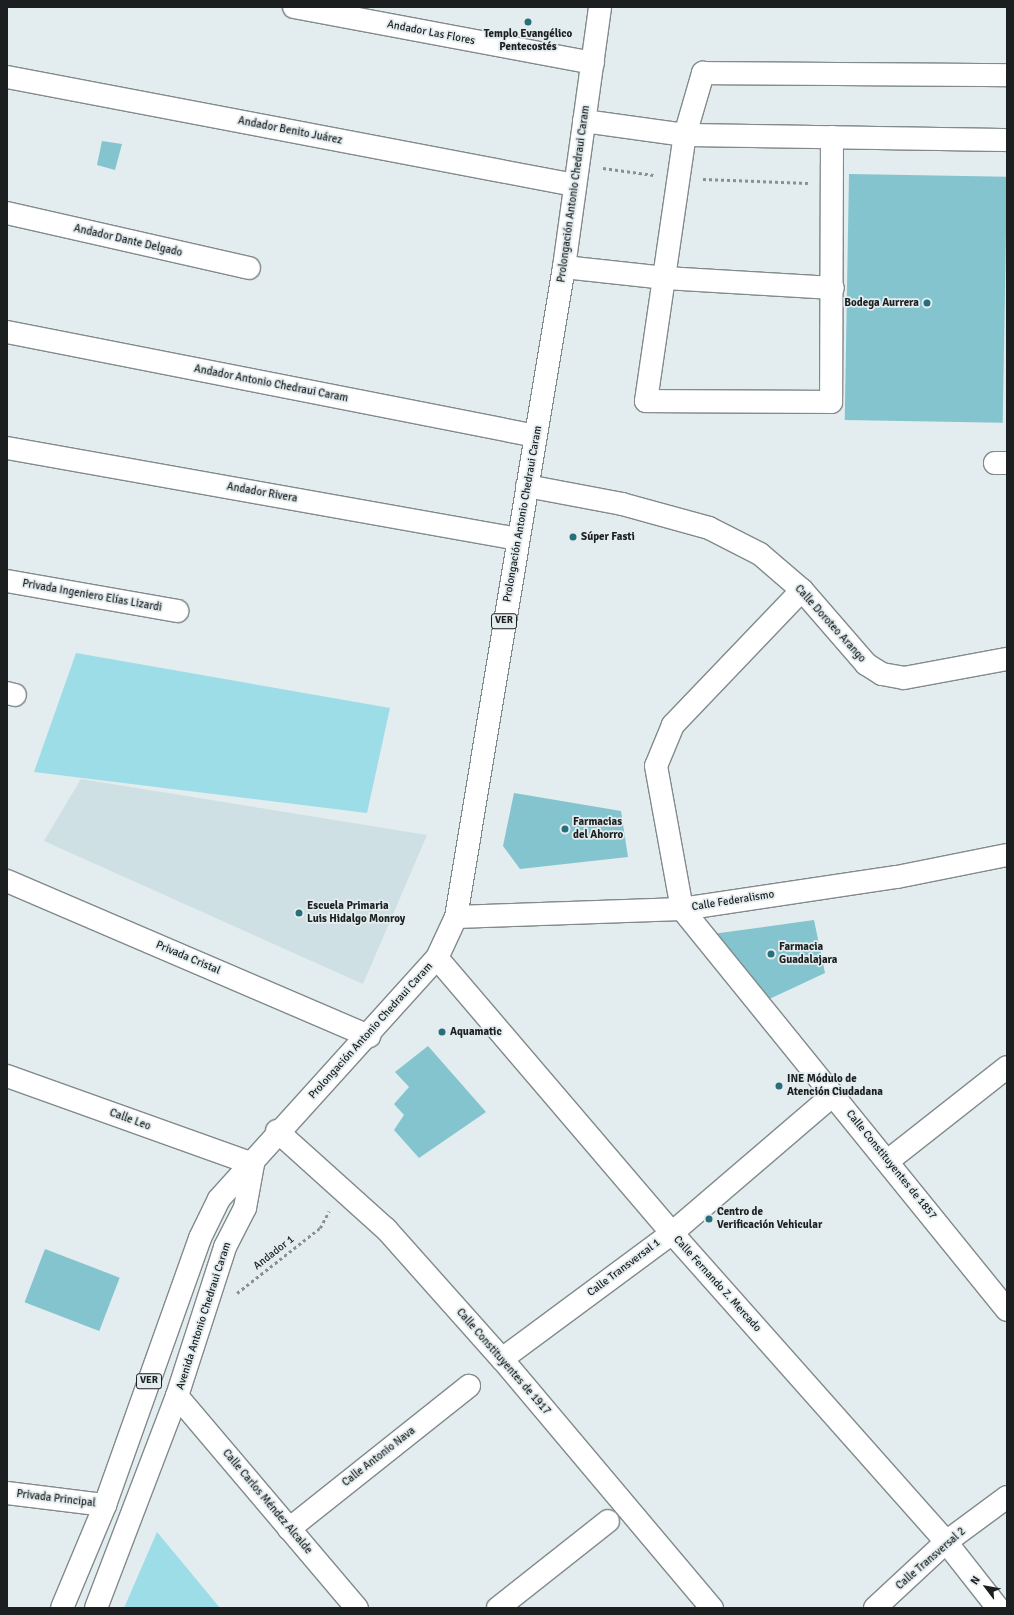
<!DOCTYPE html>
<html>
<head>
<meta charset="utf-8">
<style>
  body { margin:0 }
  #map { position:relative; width:1014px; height:1615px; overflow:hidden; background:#e3ecee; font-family:Signika,sans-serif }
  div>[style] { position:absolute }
  .built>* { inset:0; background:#cee0e4 }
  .green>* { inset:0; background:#9ddde8 }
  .building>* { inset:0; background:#83c4cf; transform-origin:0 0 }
  .path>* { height:2.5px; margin-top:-1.25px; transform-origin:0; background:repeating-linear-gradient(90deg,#8a9092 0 3px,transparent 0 6px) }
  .roads { filter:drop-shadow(1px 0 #828a8c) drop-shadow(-1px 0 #828a8c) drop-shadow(0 1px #828a8c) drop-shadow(0 -1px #828a8c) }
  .minor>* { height:22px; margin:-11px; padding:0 11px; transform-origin:11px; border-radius:11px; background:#fff }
  .major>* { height:22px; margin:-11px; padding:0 11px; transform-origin:11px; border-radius:11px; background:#fff }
  .dots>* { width:11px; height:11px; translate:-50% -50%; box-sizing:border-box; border:2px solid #e3ecee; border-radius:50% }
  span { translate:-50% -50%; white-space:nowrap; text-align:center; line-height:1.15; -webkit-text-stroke:3.5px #e3ecee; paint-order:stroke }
  .shield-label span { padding:1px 3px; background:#e3ecee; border:1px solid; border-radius:3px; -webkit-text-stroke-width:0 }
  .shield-label { font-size:10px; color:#1c1f20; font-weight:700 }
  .street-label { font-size:11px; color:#1c1f20 }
  .poi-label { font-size:11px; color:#1c1f20; font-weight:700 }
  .right { translate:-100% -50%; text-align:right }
  .left { translate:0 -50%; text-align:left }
  .frame { position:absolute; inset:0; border:8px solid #1c1f20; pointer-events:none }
  .north { position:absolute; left:966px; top:1567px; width:40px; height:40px; -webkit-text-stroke:3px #e3ecee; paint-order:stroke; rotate:302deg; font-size:11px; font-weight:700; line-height:16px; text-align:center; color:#1c1f20 }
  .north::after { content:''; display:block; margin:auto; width:14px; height:18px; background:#1c1f20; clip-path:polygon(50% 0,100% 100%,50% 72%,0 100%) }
</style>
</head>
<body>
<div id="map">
  <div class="built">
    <div style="clip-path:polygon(81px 779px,427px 835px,363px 984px,44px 841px)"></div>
  </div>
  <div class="green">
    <div style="clip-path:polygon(76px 653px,390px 708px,367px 813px,34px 772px)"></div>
    <div style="clip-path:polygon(157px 1532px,220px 1608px,124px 1608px)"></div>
  </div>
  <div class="building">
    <div style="clip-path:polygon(102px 141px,122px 144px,115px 170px,97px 165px)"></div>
    <div style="left:849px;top:174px;width:158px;height:246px;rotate:1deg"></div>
    <div style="clip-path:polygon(514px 793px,621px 811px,628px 857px,520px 869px,503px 846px)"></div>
    <div style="clip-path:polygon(814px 920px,825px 973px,763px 1002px,705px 935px)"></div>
    <div style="clip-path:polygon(428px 1046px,486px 1112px,419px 1158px,394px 1130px,404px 1115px,394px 1104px,409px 1087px,395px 1072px)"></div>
    <div style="left:45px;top:1249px;width:80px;height:57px;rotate:21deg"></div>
  </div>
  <div class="path">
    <div style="left:603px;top:168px;width:51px;rotate:7.8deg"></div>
    <div style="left:703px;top:179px;width:105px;rotate:2.2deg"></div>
    <div style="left:237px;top:1293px;width:105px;rotate:-38.1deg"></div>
    <div style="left:320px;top:1228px;width:19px;rotate:-62deg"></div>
  </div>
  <div class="roads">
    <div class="minor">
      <div style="left:294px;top:7px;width:304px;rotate:10.6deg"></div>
      <div style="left:7px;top:77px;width:577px;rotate:10.78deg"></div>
      <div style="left:584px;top:121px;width:102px;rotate:7.9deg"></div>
      <div style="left:685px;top:135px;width:322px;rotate:0.9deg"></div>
      <div style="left:832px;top:137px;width:265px;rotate:90.2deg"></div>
      <div style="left:831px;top:402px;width:185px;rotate:-179.7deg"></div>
      <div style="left:646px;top:401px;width:269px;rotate:-81.7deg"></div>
      <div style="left:685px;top:135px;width:65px;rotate:-73.8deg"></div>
      <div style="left:703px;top:73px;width:304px;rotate:0.4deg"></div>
      <div style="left:7px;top:213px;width:248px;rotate:12.8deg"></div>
      <div style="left:564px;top:267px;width:102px;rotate:6.2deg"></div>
      <div style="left:665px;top:278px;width:168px;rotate:3.4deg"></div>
      <div style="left:7px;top:332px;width:539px;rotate:11.12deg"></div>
      <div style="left:7px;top:448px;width:519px;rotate:10.1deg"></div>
      <div style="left:995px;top:463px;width:12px"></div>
      <div style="left:527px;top:486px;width:97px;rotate:10.7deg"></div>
      <div style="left:622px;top:504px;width:90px;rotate:15.4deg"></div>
      <div style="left:709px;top:528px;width:57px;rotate:27deg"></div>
      <div style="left:760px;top:554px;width:55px;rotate:40.6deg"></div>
      <div style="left:802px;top:590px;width:98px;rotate:49.1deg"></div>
      <div style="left:866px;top:664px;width:19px;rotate:32deg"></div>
      <div style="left:882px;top:674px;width:22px;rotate:10deg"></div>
      <div style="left:904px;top:678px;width:105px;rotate:-10.5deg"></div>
      <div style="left:7px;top:581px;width:173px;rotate:10deg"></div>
      <div style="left:802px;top:590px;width:187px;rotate:133.7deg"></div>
      <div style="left:673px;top:725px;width:44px;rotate:112.5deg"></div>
      <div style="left:656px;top:766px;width:145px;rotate:79.7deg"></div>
      <div style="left:682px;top:909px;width:516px;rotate:50.98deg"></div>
      <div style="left:7px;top:693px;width:8px;rotate:14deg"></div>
      <div style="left:7px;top:881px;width:394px;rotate:23.2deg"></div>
      <div style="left:437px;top:958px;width:362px;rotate:49.5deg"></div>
      <div style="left:672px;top:1233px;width:413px;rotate:48.4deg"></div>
      <div style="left:946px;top:1542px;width:84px;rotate:51.8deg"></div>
      <div style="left:7px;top:1076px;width:261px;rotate:19.7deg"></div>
      <div style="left:277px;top:1131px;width:147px;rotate:42deg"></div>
      <div style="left:386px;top:1229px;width:174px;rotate:48.3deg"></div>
      <div style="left:502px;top:1359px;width:326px;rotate:49.9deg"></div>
      <div style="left:889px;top:1160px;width:150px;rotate:-38.2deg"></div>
      <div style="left:502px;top:1359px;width:212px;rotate:-36.5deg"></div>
      <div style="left:672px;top:1233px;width:212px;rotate:-40.6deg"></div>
      <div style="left:177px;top:1396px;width:278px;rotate:49.7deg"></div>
      <div style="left:7px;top:1493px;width:99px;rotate:7deg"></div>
      <div style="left:289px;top:1529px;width:230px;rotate:-38.5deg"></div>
      <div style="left:498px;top:1608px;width:140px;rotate:-38.3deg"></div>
      <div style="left:875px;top:1608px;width:97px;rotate:-42.9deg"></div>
      <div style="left:946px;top:1542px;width:76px;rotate:-36.4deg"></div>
    </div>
    <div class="major">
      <div style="left:456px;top:917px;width:226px;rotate:-2deg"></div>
      <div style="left:682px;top:909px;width:217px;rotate:-8.5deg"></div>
      <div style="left:897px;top:877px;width:112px;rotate:-11.3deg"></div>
      <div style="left:62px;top:1608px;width:112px;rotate:-67.3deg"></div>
      <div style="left:105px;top:1505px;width:283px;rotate:-70.4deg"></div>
      <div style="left:200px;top:1238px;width:43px;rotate:-64deg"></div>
      <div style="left:219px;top:1199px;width:325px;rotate:-47.9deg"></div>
      <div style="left:437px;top:958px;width:45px;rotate:-65.1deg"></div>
      <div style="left:456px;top:917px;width:659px;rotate:-80.57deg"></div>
      <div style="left:564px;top:267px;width:262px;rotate:-82.1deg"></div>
      <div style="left:96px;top:1608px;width:227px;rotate:-69.1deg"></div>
      <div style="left:177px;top:1396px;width:157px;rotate:-72.1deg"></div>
      <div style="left:225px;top:1247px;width:44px;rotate:-62.9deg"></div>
      <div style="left:245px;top:1208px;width:45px;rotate:-79.7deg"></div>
    </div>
  </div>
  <div class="dots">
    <div style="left:528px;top:22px;background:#276f7b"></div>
    <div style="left:927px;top:303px;background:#276f7b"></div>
    <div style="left:573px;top:537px;background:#276f7b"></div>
    <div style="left:565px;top:829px;background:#276f7b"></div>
    <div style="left:299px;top:913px;background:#276f7b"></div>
    <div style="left:771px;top:954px;background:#276f7b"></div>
    <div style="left:442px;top:1032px;background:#276f7b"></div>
    <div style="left:779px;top:1086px;background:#276f7b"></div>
    <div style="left:709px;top:1219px;background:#276f7b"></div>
  </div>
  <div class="shield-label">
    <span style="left:504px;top:621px">VER</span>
    <span style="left:149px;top:1381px">VER</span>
  </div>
  <div class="street-label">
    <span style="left:431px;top:33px;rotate:11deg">Andador Las Flores</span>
    <span style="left:290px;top:131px;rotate:11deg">Andador Benito Juárez</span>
    <span style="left:574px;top:194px;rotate:-82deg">Prolongación Antonio Chedraui Caram</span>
    <span style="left:128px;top:241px;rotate:13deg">Andador Dante Delgado</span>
    <span style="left:271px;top:384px;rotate:11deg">Andador Antonio Chedraui Caram</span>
    <span style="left:262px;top:493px;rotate:10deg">Andador Rivera</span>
    <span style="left:523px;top:514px;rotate:-80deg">Prolongación Antonio Chedraui Caram</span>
    <span style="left:92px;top:596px;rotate:10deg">Privada Ingeniero Elías Lizardi</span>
    <span style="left:830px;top:624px;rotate:48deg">Calle Doroteo Arango</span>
    <span style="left:733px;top:901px;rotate:-9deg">Calle Federalismo</span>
    <span style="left:188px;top:958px;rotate:23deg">Privada Cristal</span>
    <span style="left:371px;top:1031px;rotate:-48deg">Prolongación Antonio Chedraui Caram</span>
    <span style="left:130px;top:1120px;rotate:20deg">Calle Leo</span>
    <span style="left:891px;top:1165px;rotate:51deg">Calle Constituyentes de 1857</span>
    <span style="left:274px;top:1253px;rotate:-38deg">Andador 1</span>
    <span style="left:624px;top:1268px;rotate:-37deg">Calle Transversal 1</span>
    <span style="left:717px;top:1284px;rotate:48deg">Calle Fernando Z. Mercado</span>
    <span style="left:204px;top:1316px;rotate:-72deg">Avenida Antonio Chedraui Caram</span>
    <span style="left:503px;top:1362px;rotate:49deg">Calle Constituyentes de 1917</span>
    <span style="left:379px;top:1457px;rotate:-38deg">Calle Antonio Nava</span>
    <span style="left:56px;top:1499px;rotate:7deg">Privada Principal</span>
    <span style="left:267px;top:1502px;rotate:50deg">Calle Carlos Méndez Alcalde</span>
    <span style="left:931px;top:1559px;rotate:-41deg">Calle Transversal 2</span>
  </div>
  <div class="poi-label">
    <span style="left:528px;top:41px">Templo Evangélico<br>Pentecostés</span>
    <span class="right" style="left:919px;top:303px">Bodega Aurrera</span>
    <span class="left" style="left:581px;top:537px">Súper Fasti</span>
    <span class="left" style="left:573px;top:829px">Farmacias<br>del Ahorro</span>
    <span class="left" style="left:307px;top:913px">Escuela Primaria<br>Luis Hidalgo Monroy</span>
    <span class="left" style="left:779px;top:954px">Farmacia<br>Guadalajara</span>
    <span class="left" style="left:450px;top:1032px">Aquamatic</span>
    <span class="left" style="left:787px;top:1086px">INE Módulo de<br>Atención Ciudadana</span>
    <span class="left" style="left:717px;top:1219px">Centro de<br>Verificación Vehicular</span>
  </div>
  <div class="frame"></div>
  <div class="north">N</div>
</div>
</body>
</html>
